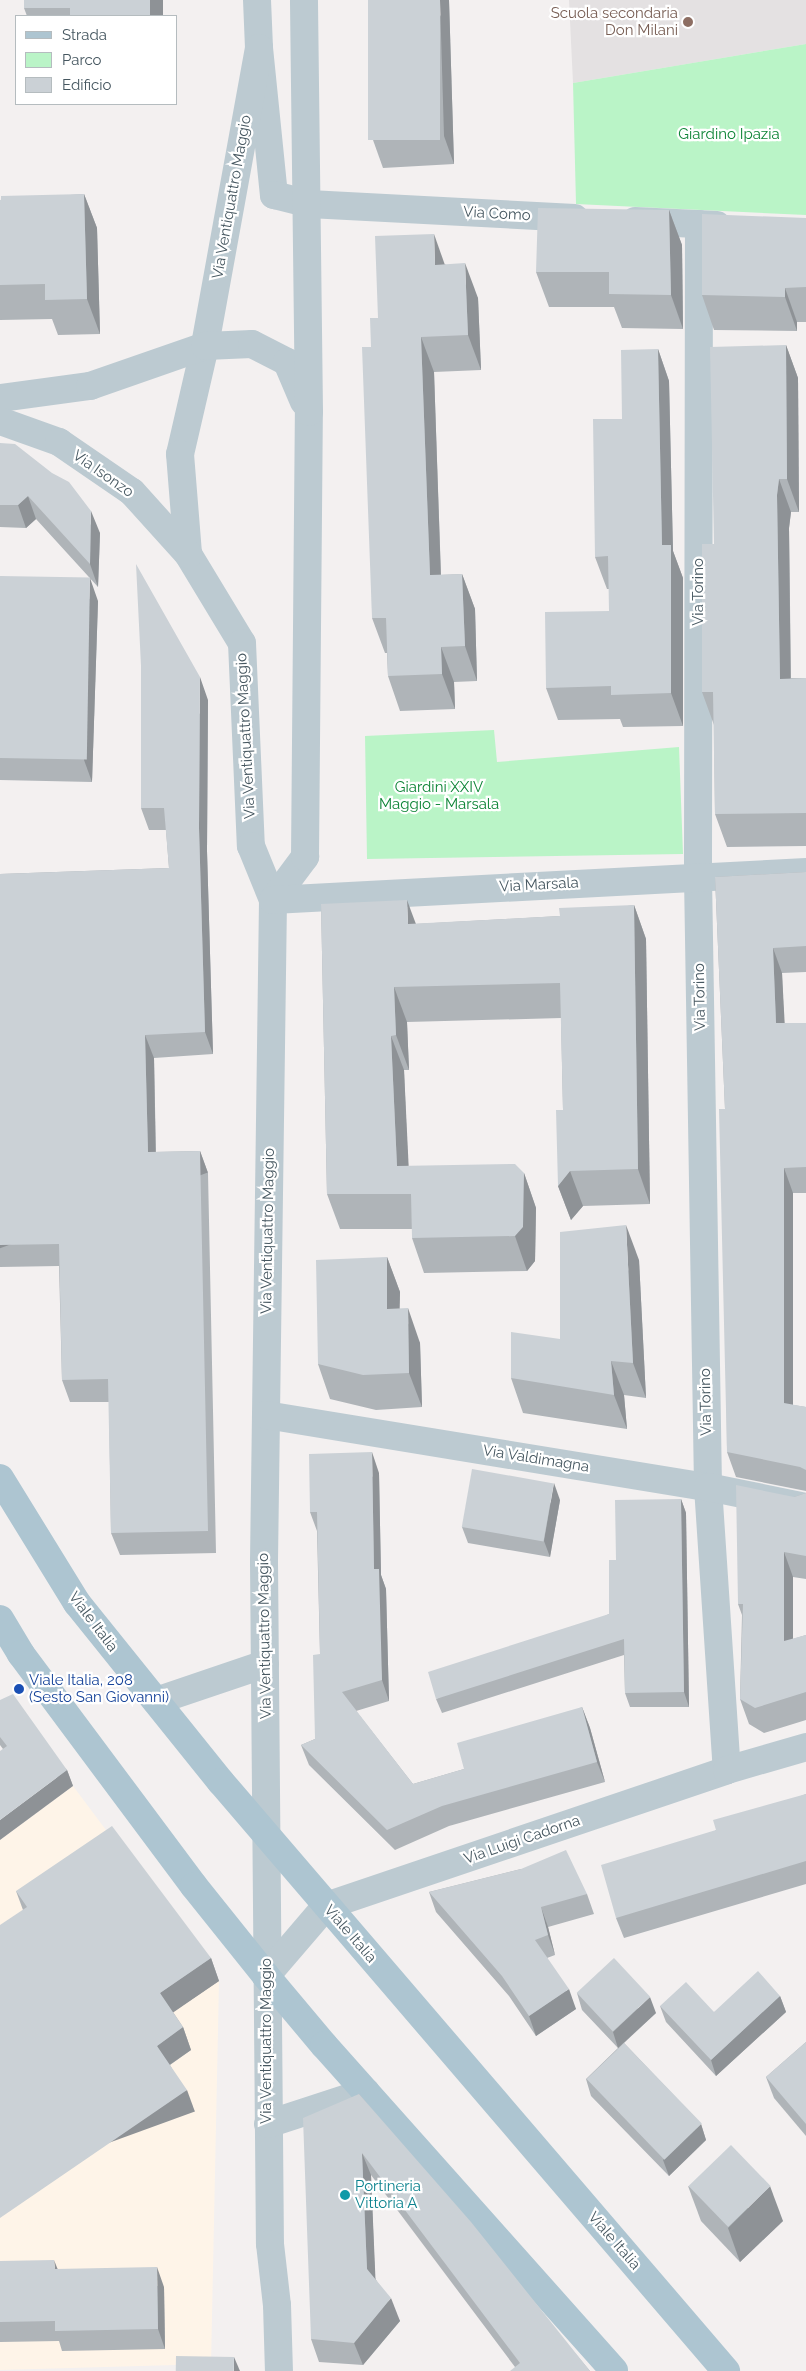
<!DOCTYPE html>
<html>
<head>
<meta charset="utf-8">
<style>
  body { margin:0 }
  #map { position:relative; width:806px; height:2371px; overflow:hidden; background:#f3f0f0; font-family:Raleway,sans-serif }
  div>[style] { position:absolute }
  .commercial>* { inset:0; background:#fef4e8 }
  .education>* { inset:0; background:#e4e1e2 }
  .green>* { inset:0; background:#baf4c7 }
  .minor>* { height:28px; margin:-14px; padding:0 14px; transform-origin:14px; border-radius:14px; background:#bccad1 }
  .major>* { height:28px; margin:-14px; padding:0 14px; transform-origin:14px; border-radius:14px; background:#adc5d1 }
  .wall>* { inset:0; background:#afb4b8 }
  .shaded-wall>* { inset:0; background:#8e9296; transform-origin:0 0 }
  .building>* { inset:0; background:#cbd1d6; transform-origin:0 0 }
  .dots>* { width:14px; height:14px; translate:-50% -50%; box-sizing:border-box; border:2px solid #fff; border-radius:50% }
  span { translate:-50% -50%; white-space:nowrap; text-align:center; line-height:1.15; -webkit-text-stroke:4.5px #fff; paint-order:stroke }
  .education-label { font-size:15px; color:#785e54 }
  .right { translate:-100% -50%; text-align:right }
  .park-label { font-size:15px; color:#0d8436 }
  .street-label { font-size:15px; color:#465760 }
  .transit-label { font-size:15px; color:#164399 }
  .left { translate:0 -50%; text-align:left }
  .culture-label { font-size:15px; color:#0d838f }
  .legend { position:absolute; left:15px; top:15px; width:162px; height:90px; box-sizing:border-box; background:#fff; border:1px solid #b5bcbf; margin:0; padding:6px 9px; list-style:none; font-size:15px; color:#465760 }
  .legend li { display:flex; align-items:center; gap:10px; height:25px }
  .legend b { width:25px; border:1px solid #b5bcbf }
</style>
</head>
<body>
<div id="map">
  <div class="commercial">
    <div style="clip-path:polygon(73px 1786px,219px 1981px,211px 2364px,0 2370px,0 1840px)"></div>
  </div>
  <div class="education">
    <div style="clip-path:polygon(569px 0,806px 0,806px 44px,573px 83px)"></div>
  </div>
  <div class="green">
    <div style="clip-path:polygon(806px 44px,806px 215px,576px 204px,573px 83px)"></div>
    <div style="clip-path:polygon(494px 730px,497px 762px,679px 747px,683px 854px,367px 859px,365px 736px)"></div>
  </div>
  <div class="minor">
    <div style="left:257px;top:0;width:48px;rotate:87.6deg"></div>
    <div style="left:259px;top:48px;width:148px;rotate:84.2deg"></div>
    <div style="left:274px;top:195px;width:36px;rotate:14deg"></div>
    <div style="left:309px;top:204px;width:266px;rotate:3deg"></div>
    <div style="left:259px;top:48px;width:303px;rotate:100.3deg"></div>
    <div style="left:205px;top:346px;width:111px;rotate:103deg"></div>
    <div style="left:180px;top:454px;width:100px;rotate:85.4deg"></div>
    <div style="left:188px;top:554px;width:104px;rotate:58.8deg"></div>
    <div style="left:242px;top:643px;width:203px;rotate:87.5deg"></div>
    <div style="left:251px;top:846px;width:58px;rotate:67.8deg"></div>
    <div style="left:273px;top:900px;width:662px;rotate:90.78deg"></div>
    <div style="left:264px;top:1562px;width:682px;rotate:89.5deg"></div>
    <div style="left:270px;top:2244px;width:61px;rotate:83.5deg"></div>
    <div style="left:277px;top:2305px;width:66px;rotate:88.3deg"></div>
    <div style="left:635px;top:221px;width:82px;rotate:2.8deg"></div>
    <div style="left:699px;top:224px;width:653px;rotate:90.09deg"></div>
    <div style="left:698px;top:877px;width:610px;rotate:89.06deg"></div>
    <div style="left:708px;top:1487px;width:284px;rotate:86.2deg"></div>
    <div style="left:0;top:398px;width:91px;rotate:-7.6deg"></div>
    <div style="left:90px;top:386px;width:122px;rotate:-19.2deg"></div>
    <div style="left:205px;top:346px;width:47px;rotate:-2.4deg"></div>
    <div style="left:252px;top:344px;width:39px;rotate:27deg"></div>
    <div style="left:287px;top:362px;width:43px;rotate:67deg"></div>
    <div style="left:0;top:421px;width:63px;rotate:19.6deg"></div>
    <div style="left:59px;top:442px;width:88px;rotate:34.4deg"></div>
    <div style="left:132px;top:492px;width:84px;rotate:47.9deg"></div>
    <div style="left:273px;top:900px;width:54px;rotate:-53.3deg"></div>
    <div style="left:305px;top:857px;width:445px;rotate:-89.5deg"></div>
    <div style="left:309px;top:412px;width:412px;rotate:-90.7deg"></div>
    <div style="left:273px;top:900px;width:534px;rotate:-3.01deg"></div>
    <div style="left:266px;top:1415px;width:448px;rotate:9.3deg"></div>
    <div style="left:708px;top:1487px;width:100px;rotate:11.5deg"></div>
    <div style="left:156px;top:1701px;width:115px;rotate:-18.7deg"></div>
    <div style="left:266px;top:1976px;width:92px;rotate:-49.4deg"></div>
    <div style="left:326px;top:1906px;width:423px;rotate:-18.7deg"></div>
    <div style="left:727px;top:1770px;width:82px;rotate:-16.2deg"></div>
    <div style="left:268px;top:2124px;width:103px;rotate:-18.1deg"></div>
  </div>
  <div class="major">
    <div style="left:0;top:1478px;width:147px;rotate:58.4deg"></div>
    <div style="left:77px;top:1603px;width:230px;rotate:51.2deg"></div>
    <div style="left:221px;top:1782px;width:776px;rotate:49.39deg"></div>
    <div style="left:0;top:1619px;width:41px;rotate:59deg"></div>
    <div style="left:21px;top:1654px;width:289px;rotate:53.3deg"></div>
    <div style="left:194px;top:1886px;width:115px;rotate:51.3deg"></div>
    <div style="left:266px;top:1976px;width:90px;rotate:50deg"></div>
    <div style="left:324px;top:2045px;width:436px;rotate:48.3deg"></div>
  </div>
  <div class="wall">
    <div style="clip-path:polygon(163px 0,163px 16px,27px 16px,24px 8px)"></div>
    <div style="clip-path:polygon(449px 0,454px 164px,383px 168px,373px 140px)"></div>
    <div style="clip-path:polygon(84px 194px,97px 228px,100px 334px,58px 335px,52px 319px,0 320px,0 200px)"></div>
    <div style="clip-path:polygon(669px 210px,682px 245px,683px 329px,622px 328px,614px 307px,549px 307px,536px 272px)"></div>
    <div style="clip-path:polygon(806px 218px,806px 322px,797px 322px,797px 331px,714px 330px,702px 295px)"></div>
    <div style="clip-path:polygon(445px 264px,478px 298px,481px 370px,434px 372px,441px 575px,462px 574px,475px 609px,477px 681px,454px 682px,455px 709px,400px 711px,388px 676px,387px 653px,385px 653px,372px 618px,371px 347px,378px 318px)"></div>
    <div style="clip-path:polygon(786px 345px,798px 378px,799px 512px,791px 512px,789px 528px,791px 678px,806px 678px,806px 846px,727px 847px,715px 814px,714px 725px,702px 692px,714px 544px)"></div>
    <div style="clip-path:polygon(658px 349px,669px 381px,673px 551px,683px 578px,683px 726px,623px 727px,620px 719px,558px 720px,546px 688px,609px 611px,609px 589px,607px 589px,595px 557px,622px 419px)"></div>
    <div style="clip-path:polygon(0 443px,100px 533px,98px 587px,36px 519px,26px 528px,0 527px)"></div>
    <div style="clip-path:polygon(0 576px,98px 601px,92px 782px,0 780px)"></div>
    <div style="clip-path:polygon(208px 700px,207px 851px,213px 1054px,154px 1058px,156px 1152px,200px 1151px,208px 1173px,216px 1553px,120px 1555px,111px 1533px,109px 1402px,70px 1402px,62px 1380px,59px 1266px,0 1267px,0 874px,169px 868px,166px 830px,149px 830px,141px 808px)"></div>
    <div style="clip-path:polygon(806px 872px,806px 972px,782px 973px,784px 1023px,806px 1023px,806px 1193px,793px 1193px,793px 1405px,806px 1407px,806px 1491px,736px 1477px,727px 1452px,725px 1109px,715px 877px)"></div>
    <div style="clip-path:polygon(321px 904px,416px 924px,560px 916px,634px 905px,646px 939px,650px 1204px,583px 1206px,571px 1220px,558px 1186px,563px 1110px,561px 1018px,407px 1022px,409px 1070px,404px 1070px,408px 1166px,524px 1173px,536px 1208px,535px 1261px,527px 1271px,424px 1273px,412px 1238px,412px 1229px,340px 1229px,327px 1194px)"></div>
    <div style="clip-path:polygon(387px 1257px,400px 1292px,399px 1308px,420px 1343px,422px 1407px,376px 1410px,330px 1399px,318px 1364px)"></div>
    <div style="clip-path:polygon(639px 1260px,646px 1398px,624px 1395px,627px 1429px,523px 1413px,511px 1378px,560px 1339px)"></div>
    <div style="clip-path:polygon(379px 1473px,381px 1575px,386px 1589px,389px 1701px,356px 1711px,413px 1784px,464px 1769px,582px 1707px,590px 1728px,605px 1782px,449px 1826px,395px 1850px,309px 1765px,301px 1745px,315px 1739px,320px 1654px,317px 1531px,310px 1512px)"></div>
    <div style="clip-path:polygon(806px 1493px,806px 1579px,793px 1577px,793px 1639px,806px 1635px,806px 1720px,764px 1733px,749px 1724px,740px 1699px,742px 1615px,738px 1604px,794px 1497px)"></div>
    <div style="clip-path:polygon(681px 1499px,686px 1513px,689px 1707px,630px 1707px,625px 1693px,624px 1655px,442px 1713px,436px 1699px,609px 1614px,616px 1560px)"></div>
    <div style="clip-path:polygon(560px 1500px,550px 1557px,468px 1543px,462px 1527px)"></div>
    <div style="clip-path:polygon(0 1700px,67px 1770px,73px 1786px,3px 1749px,0 1745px)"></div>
    <div style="clip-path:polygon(806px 1794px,806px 1884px,624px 1938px,616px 1918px,716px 1830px)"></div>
    <div style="clip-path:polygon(521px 1869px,587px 1894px,594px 1914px,548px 1927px,555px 1955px,547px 1958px,576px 2009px,536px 2036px,509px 1996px,436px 1912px,429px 1892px)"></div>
    <div style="clip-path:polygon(16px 1891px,211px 1958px,219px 1981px,173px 2012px,183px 2027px,191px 2050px,170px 2065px,195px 2112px,23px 1910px)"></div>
    <div style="clip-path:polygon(577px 1993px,656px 2013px,624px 2043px,701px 2124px,706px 2140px,669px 2176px,591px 2096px,586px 2079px,618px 2048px,582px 2010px)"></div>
    <div style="clip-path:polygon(780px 1996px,786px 2012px,716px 2076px,666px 2022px,660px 2006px,714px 2012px)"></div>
    <div style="clip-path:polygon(806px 2042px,806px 2136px,774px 2098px,766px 2077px)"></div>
    <div style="clip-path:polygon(359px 2094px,590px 2371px,515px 2367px,371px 2175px,375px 2278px,400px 2321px,363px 2365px,319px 2362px,311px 2339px)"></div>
    <div style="clip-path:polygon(688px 2186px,783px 2221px,740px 2262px,701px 2221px)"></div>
    <div style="clip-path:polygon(0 2261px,58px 2269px,164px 2287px,165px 2349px,62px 2351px,59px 2341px,0 2342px)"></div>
  </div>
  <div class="shaded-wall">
    <div style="left:150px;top:0;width:13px;height:16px"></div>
    <div style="clip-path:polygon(440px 0,449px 0,454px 164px,444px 136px)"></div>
    <div style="clip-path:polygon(84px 194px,97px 228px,100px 334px,87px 299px)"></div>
    <div style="clip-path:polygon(669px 210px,682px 245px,683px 329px,671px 295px)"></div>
    <div style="clip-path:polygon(434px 234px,446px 268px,435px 265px)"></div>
    <div style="clip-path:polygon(465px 263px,478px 298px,481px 370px,468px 335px)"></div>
    <div style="clip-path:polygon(785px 288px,797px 322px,797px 331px,785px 297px)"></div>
    <div style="clip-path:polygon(421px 337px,434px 372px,442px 610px,430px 575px)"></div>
    <div style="clip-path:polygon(786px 345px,798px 378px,799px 512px,787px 479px)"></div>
    <div style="clip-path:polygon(658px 349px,669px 381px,673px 551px,683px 578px,683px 726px,671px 693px,662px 545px)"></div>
    <div style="clip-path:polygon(779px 479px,791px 512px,789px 528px,791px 712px,780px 679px,777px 495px)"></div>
    <div style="clip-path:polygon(28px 496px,36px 519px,26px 528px,18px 505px)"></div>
    <div style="clip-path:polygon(91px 511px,100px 533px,98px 587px,90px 564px)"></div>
    <div style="clip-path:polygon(462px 574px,475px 609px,477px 681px,465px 646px)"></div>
    <div style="clip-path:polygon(90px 578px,98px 601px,92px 782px,84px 760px)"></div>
    <div style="clip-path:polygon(441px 647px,454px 682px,455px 709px,442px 674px)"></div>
    <div style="clip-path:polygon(200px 677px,208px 700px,207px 851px,213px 1054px,205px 1032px,199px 828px)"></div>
    <div style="clip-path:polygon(407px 900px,420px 935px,408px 924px)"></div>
    <div style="clip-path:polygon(634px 905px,646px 939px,650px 1204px,638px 1169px)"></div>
    <div style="clip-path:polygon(773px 948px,782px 973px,786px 1048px,776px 1023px)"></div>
    <div style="clip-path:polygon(394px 987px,407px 1022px,409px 1070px,396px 1035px)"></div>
    <div style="clip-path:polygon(145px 1035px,154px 1058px,156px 1175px,148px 1152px)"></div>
    <div style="clip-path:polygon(391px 1036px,404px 1070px,410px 1194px,397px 1166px)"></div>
    <div style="left:200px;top:1151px;width:23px;height:380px;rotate:70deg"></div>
    <div style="clip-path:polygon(784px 1168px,793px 1193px,793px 1428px,784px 1403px)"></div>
    <div style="clip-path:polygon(570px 1171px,583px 1206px,571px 1220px,558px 1186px)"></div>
    <div style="clip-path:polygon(524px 1173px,536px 1208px,535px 1261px,527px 1271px,515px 1236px)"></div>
    <div style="clip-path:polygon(626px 1225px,639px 1260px,646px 1398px,633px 1363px)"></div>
    <div style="clip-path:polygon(387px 1257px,400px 1292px,399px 1344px,387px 1309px)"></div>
    <div style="clip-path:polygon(408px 1308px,420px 1343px,422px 1407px,409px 1373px)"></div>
    <div style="clip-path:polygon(611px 1361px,624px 1395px,627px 1429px,614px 1395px)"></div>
    <div style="clip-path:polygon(372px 1452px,379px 1473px,381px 1575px,386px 1589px,389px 1701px,382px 1680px,374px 1569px)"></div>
    <div style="clip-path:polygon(554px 1483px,560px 1500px,550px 1557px,544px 1541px)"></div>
    <div style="clip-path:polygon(681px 1499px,686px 1513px,689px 1707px,684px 1692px)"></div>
    <div style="clip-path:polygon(784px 1552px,793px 1577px,793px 1666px,784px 1641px)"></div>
    <div style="clip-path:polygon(582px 1707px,590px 1728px,605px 1782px,597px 1762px)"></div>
    <div style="clip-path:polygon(67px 1770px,73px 1786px,0 1840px,0 1820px)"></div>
    <div style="clip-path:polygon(541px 1907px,548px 1927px,555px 1955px,548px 1935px)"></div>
    <div style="clip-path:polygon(211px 1958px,219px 1981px,168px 2016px,160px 1993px)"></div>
    <div style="clip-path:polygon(569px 1989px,576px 2009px,536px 2036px,529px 2016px)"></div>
    <div style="clip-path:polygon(780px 1996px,786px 2012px,716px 2076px,711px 2060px)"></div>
    <div style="clip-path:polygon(650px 1997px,656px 2013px,618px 2048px,613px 2032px)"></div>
    <div style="clip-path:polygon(183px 2027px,191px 2050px,165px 2068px,157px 2046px)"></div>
    <div style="left:187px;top:2090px;width:23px;height:227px;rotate:70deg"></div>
    <div style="clip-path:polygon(701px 2124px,706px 2140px,669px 2176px,663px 2160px)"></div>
    <div style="clip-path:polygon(362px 2153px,371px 2175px,376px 2291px,367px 2269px)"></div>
    <div style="clip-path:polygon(770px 2186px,783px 2221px,740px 2262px,728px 2228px)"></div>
    <div style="clip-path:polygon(54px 2260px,62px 2280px,55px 2269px)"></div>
    <div style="clip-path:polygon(157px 2267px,164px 2287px,165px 2349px,158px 2329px)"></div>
    <div style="clip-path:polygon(391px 2298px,400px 2321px,363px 2365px,354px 2343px)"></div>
    <div style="clip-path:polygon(234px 2357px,240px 2371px,234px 2371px)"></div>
  </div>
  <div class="building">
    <div style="clip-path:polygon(24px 0,150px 0,150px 16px,70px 16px,70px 8px,24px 8px)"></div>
    <div style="left:368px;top:0;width:72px;height:140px"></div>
    <div style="clip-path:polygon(84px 194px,87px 299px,45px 300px,45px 284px,0 285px,0 200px,1px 200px,1px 196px)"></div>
    <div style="clip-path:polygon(538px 208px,669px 210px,671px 295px,609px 294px,609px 272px,536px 272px)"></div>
    <div style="clip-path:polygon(702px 214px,806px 218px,806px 287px,785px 288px,785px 297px,702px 295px)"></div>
    <div style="clip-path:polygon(434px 234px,435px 265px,465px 263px,468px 335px,421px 337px,430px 575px,462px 574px,465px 646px,441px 647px,442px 674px,388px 676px,386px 618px,372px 618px,362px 347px,371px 347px,370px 318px,378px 318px,375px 236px)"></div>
    <div style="clip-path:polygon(786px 345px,787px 479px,779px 479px,777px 495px,780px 679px,806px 678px,806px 813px,715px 814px,713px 692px,702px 692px,702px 544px,714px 544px,710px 347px)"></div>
    <div style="clip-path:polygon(658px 349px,662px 545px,671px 545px,671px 693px,611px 695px,611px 686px,546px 688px,545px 612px,609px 611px,608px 556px,595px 557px,593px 419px,622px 419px,621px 350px)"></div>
    <div style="clip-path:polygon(0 443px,15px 444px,52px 473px,69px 482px,91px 511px,90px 564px,28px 496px,18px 505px,0 505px)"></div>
    <div style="clip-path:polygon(136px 564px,200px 677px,199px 828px,205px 1032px,145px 1035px,148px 1152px,200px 1151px,208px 1531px,111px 1533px,108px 1379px,62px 1380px,59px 1244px,0 1245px,0 874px,169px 868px,164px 808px,141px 808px,141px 666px)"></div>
    <div style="left:0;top:576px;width:90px;height:182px;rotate:1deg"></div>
    <div style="clip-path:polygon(806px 872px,806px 946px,773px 948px,776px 1023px,806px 1023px,806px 1167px,784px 1168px,784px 1403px,806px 1407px,806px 1470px,800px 1467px,727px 1452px,719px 1109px,725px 1109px,715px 877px)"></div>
    <div style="clip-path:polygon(407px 900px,408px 924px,560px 916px,559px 908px,634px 905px,638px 1169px,570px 1171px,558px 1186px,556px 1110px,563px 1110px,560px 983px,394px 987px,396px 1035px,391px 1036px,397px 1166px,515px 1164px,524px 1173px,523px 1227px,515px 1236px,412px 1238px,411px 1194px,327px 1194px,321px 904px)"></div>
    <div style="clip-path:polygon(626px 1225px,633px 1363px,611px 1361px,614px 1395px,511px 1378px,511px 1332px,560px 1339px,560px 1232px)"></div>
    <div style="clip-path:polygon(387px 1257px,387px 1309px,408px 1308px,409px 1373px,363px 1375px,318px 1364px,316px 1260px)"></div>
    <div style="clip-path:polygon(372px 1452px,374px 1569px,379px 1569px,382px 1680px,342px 1692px,413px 1784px,464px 1769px,457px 1743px,582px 1707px,597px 1762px,442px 1806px,387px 1830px,301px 1745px,315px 1739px,313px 1655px,320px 1654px,317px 1512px,310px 1512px,309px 1454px)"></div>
    <div style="left:472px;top:1469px;width:83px;height:59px;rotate:10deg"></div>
    <div style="clip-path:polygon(736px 1485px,794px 1497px,806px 1493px,806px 1556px,784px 1552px,784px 1641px,806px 1635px,806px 1692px,755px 1708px,740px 1699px,743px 1604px,738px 1604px)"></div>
    <div style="clip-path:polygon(681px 1499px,684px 1692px,625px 1693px,624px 1639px,436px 1699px,428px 1672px,609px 1614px,609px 1560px,616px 1560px,615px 1500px)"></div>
    <div style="clip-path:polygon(13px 1694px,67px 1770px,0 1820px,0 1751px,7px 1746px,0 1737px,0 1700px)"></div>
    <div style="clip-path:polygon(806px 1794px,806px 1861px,616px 1918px,601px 1865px,716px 1830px,713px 1820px)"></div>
    <div style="clip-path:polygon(112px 1826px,211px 1958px,160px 1993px,183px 2027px,157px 2046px,187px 2090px,0 2218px,0 1925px,27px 1907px,16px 1891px)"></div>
    <div style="clip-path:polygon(566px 1850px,587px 1894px,541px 1907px,548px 1935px,535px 1940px,569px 1989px,529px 2016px,502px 1976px,429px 1892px,521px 1869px)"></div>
    <div style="left:614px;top:1958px;width:53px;height:51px;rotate:47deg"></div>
    <div style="clip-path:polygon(758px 1971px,780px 1996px,711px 2060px,660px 2006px,686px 1982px,714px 2012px)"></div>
    <div style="clip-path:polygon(806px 2042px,806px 2124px,766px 2077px)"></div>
    <div style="left:624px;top:2043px;width:112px;height:52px;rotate:46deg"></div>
    <div style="clip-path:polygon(359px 2094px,471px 2222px,590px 2371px,510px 2371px,520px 2363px,362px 2153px,367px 2269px,391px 2298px,354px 2343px,311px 2339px,303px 2118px)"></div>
    <div style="left:731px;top:2145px;width:57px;height:59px;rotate:46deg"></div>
    <div style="clip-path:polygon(54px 2260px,55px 2269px,157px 2267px,158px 2329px,55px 2331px,55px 2321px,0 2322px,0 2261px)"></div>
    <div style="left:176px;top:2356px;width:58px;height:15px;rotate:1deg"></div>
  </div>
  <div class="dots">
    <div style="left:688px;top:22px;background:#8d6e63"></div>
    <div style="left:19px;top:1689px;background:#1a4fb4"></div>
    <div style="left:345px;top:2195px;background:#0f9aa8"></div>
  </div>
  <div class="education-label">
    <span class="right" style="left:678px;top:22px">Scuola secondaria<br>Don Milani</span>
  </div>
  <div class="park-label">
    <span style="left:729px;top:135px">Giardino Ipazia</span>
    <span style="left:439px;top:796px">Giardini XXIV<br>Maggio - Marsala</span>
  </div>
  <div class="street-label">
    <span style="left:232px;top:197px;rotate:-80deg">Via Ventiquattro Maggio</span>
    <span style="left:497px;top:214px;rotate:3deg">Via Como</span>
    <span style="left:103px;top:474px;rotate:35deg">Via Isonzo</span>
    <span style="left:699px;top:592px;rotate:-90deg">Via Torino</span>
    <span style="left:246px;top:736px;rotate:-93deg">Via Ventiquattro Maggio</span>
    <span style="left:539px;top:885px;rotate:-3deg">Via Marsala</span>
    <span style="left:700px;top:997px;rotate:-91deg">Via Torino</span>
    <span style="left:268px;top:1231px;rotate:-89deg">Via Ventiquattro Maggio</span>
    <span style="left:706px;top:1402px;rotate:-91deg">Via Torino</span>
    <span style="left:536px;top:1459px;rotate:9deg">Via Valdimagna</span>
    <span style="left:93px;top:1622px;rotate:53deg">Viale Italia</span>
    <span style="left:265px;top:1636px;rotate:-91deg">Via Ventiquattro Maggio</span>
    <span style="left:522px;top:1840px;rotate:-19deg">Via Luigi Cadorna</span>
    <span style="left:350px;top:1934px;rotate:49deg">Viale Italia</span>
    <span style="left:267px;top:2041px;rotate:-90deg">Via Ventiquattro Maggio</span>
    <span style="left:614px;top:2241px;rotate:49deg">Viale Italia</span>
  </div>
  <div class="transit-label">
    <span class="left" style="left:29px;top:1689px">Viale Italia, 208<br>(Sesto San Giovanni)</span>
  </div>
  <div class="culture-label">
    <span class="left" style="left:355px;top:2195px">Portineria<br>Vittoria A</span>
  </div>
  <ul class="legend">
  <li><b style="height:6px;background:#adc5d1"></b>Strada</li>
  <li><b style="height:14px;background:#baf4c7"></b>Parco</li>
  <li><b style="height:14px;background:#cbd1d6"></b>Edificio</li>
  </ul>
</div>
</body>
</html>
